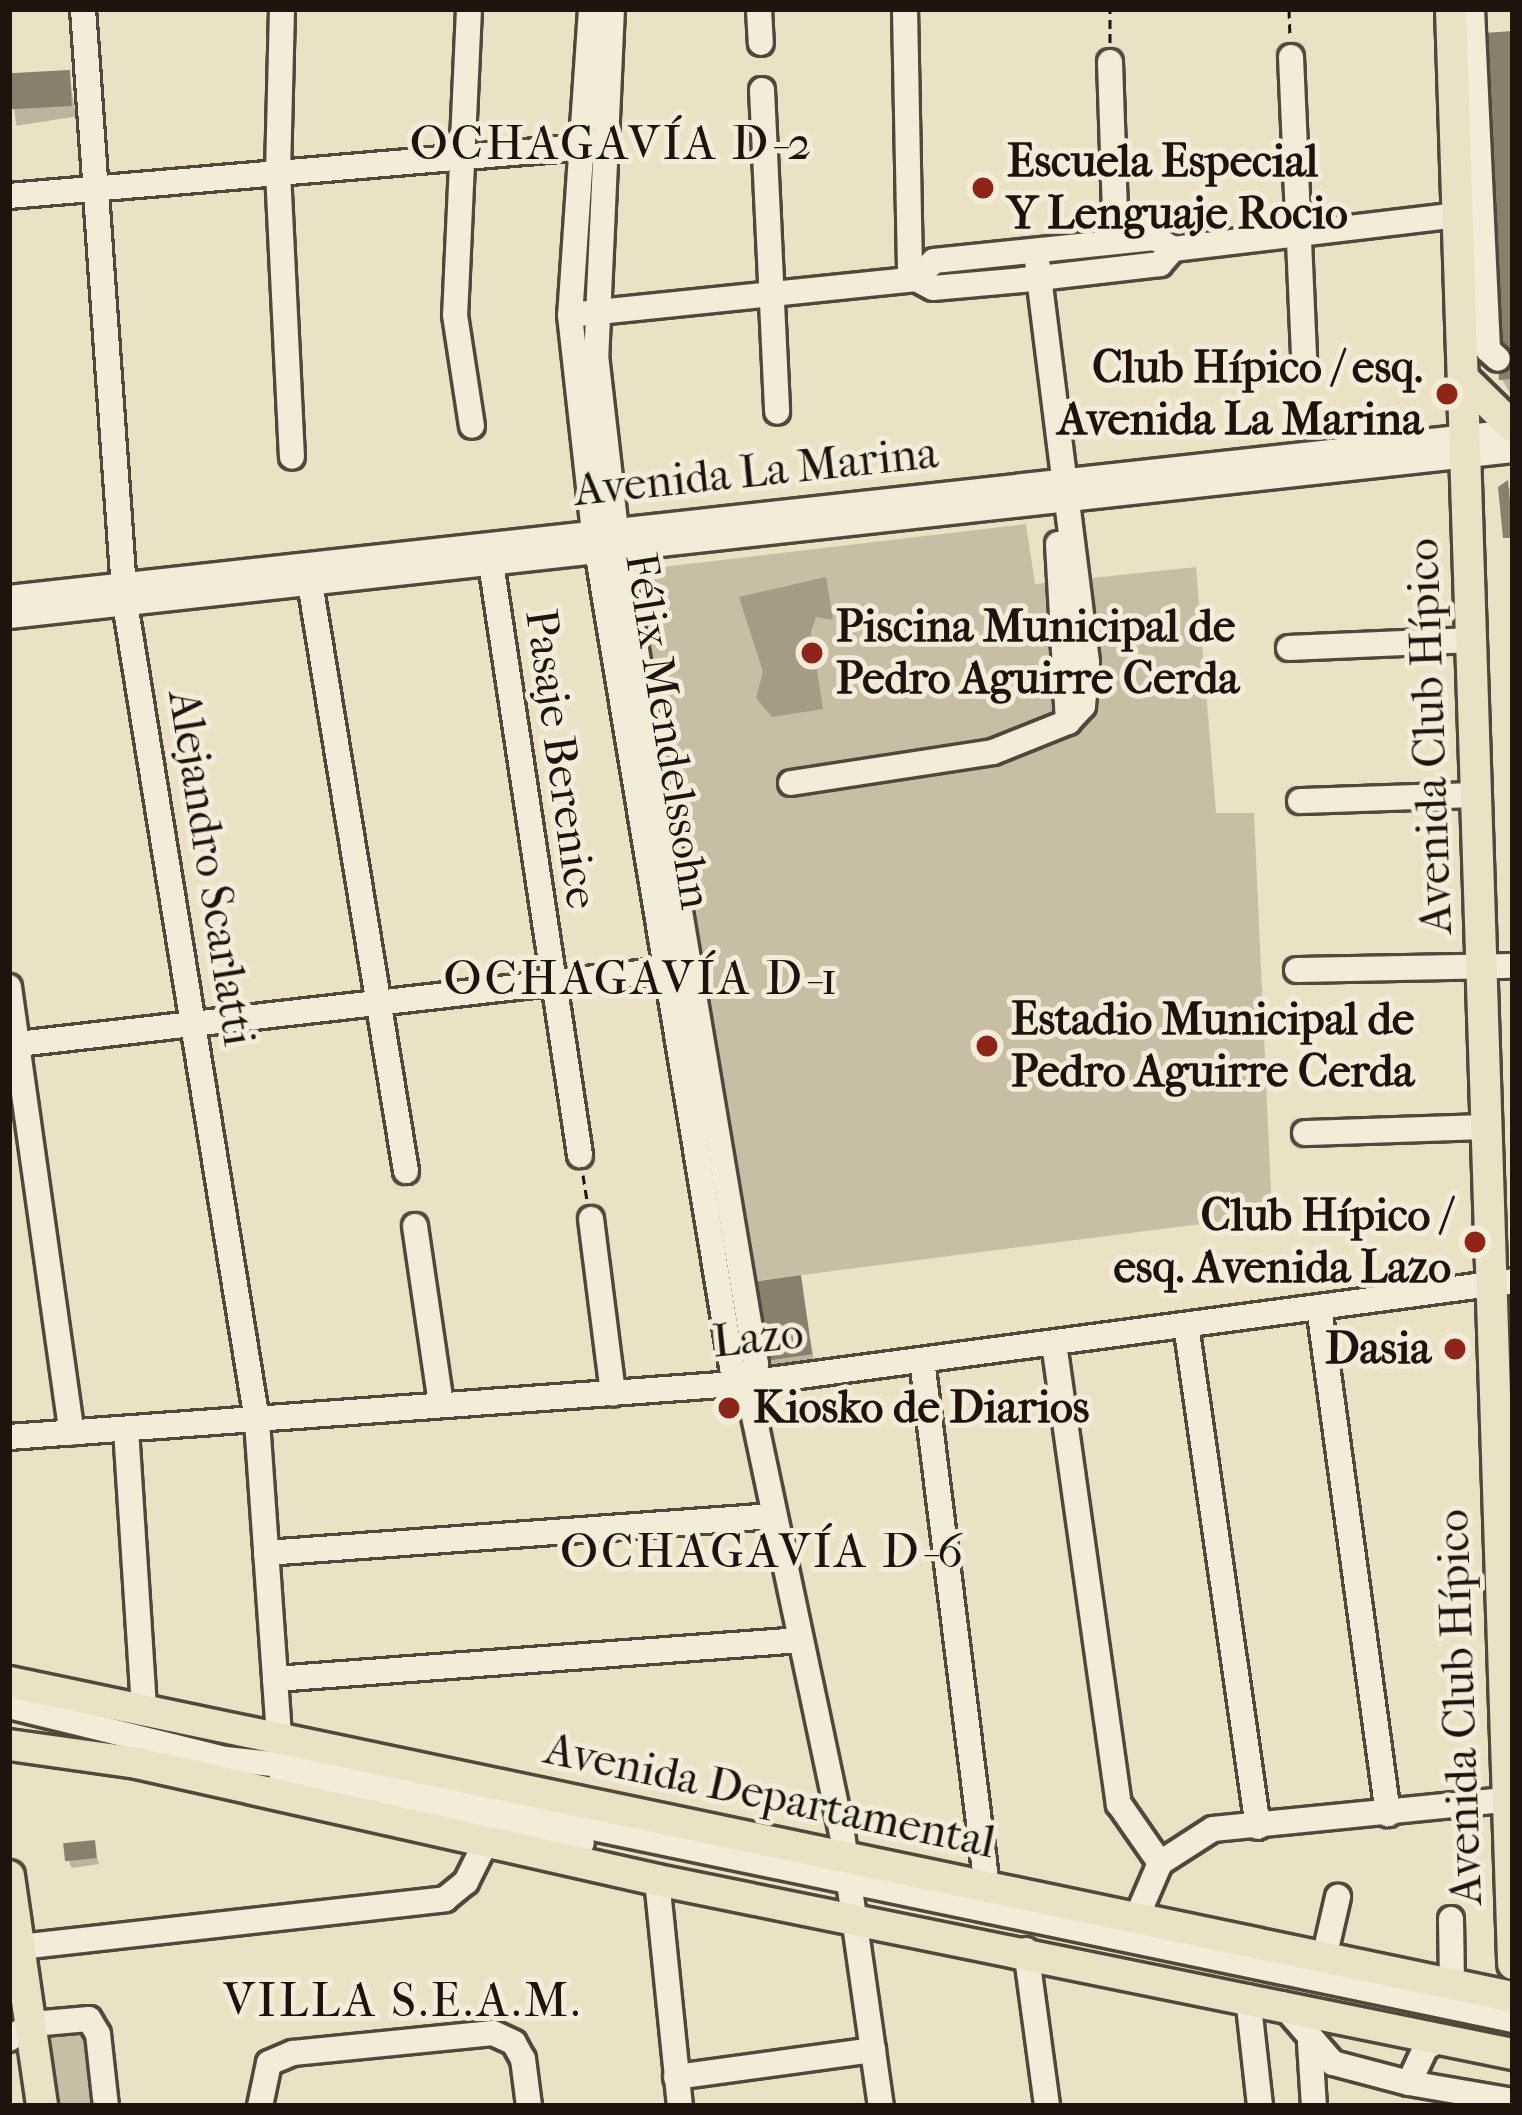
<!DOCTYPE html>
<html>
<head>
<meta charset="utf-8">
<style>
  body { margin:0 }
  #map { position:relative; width:1522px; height:2115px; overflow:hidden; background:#ebe1c4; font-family:"IM FELL French Canon",serif }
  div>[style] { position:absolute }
  .green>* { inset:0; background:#c8bea5 }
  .water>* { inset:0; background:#a59b86 }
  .shadow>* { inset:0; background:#0003; transform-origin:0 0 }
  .building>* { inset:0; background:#897f6c; transform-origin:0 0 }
  .path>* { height:3px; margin-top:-1.5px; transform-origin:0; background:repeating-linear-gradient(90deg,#1e140d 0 9px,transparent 0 15px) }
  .roads { filter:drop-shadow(3px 0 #51473b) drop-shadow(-3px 0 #51473b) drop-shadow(0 3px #51473b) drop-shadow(0 -3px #51473b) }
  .minor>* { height:24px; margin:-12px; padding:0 12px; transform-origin:12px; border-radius:12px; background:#f2ecd9 }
  .major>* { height:30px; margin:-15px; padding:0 15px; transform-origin:15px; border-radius:15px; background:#ebe1c4 }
  .dots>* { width:33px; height:33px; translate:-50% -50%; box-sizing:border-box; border:6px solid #f2ecd9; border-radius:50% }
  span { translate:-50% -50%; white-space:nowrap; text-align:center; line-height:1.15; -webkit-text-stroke:10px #f2ecd9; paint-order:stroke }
  .poi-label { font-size:45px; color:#1e140d; font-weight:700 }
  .left { translate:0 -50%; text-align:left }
  .right { translate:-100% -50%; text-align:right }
  .street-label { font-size:45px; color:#1e140d }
  .neighbourhood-label { font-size:48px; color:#1e140d; letter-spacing:3px }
  .frame { position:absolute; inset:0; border:12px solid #1e140d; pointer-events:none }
</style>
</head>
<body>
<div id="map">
  <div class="green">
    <div style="clip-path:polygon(1026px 524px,1035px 584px,1196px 567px,1216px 813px,1254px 813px,1272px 1215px,746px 1282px,637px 570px)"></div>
    <div style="clip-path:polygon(82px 2014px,100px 2106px,54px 2106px,45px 2020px)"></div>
  </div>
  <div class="water">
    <div style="clip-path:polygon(826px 577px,833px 620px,816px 617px,811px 632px,823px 709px,772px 717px,756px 698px,763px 672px,739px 597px)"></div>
  </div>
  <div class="shadow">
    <div style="clip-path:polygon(1513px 34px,1513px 399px,1502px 379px)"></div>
    <div style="left:69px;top:73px;width:44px;height:60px;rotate:81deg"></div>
    <div style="clip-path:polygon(1513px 487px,1513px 547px,1512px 548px,1501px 490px)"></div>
    <div style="clip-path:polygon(800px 1278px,814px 1360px,764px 1367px)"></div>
    <div style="clip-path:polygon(93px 1844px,99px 1864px,72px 1868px,69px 1862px)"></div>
  </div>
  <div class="building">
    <div style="clip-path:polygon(1513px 31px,1513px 379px,1499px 380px,1484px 33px)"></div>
    <div style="left:70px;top:70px;width:36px;height:61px;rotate:87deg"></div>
    <div style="clip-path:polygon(1508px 480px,1513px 538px,1503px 538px,1498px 487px)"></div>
    <div style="left:801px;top:1275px;width:80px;height:55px;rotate:82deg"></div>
    <div style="left:95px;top:1840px;width:18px;height:32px;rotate:84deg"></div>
  </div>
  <div class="path">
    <div style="left:1289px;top:9px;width:29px;rotate:88deg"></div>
    <div style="left:1110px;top:43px;width:34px;rotate:-90deg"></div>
    <div style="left:583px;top:1175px;width:26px;rotate:81deg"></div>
  </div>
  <div class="roads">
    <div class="minor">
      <div style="left:83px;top:9px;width:595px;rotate:85.96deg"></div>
      <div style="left:125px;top:603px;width:829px;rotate:80.83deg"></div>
      <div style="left:257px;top:1421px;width:319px;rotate:86deg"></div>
      <div style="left:282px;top:9px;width:163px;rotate:91.4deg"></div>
      <div style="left:278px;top:172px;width:285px;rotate:87.2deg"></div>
      <div style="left:469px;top:9px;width:306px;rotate:92.6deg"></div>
      <div style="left:455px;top:315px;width:112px;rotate:81.3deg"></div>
      <div style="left:591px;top:9px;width:307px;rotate:93.9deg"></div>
      <div style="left:570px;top:315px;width:218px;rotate:83.7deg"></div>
      <div style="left:594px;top:532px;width:846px;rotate:80.62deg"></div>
      <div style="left:732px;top:1367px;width:22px;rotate:47deg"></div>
      <div style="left:747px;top:1383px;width:460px;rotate:78.1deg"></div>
      <div style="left:842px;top:1833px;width:276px;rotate:81.9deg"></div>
      <div style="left:612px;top:9px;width:346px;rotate:92.6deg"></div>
      <div style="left:596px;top:355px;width:176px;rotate:83.5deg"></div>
      <div style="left:616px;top:530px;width:846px;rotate:80.47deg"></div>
      <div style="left:756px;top:1364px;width:21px;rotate:115deg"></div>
      <div style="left:759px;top:9px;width:34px;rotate:87deg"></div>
      <div style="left:905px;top:9px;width:270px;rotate:88.9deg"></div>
      <div style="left:1472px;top:9px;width:341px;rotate:87.3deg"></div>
      <div style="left:1488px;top:350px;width:13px;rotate:42deg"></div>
      <div style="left:1291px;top:57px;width:299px;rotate:87.5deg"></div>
      <div style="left:1110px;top:62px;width:180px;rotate:88.1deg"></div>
      <div style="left:762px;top:90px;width:322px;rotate:87.3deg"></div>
      <div style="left:9px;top:196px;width:588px;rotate:-4.88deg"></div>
      <div style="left:916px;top:279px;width:25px;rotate:-45deg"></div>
      <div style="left:934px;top:261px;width:222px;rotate:-5.9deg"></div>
      <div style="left:1155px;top:238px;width:21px;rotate:31deg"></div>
      <div style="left:1173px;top:249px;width:287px;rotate:-6.8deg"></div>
      <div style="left:579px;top:314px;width:339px;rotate:-5.9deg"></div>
      <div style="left:916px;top:279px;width:19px;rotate:28deg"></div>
      <div style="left:933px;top:288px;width:89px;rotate:-5.1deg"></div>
      <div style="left:1022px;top:280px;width:139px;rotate:-6.6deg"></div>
      <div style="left:1160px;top:264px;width:20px;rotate:-49deg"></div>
      <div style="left:1058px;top:544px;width:178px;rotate:86.8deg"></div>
      <div style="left:491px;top:563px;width:599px;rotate:81.45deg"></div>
      <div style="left:310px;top:583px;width:596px;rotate:80.73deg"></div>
      <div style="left:9px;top:598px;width:1513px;rotate:-6.3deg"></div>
      <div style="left:9px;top:616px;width:1513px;rotate:-6.3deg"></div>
      <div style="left:1289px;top:648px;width:183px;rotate:-2.5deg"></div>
      <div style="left:791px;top:783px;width:204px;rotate:-8.7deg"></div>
      <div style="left:993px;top:752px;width:81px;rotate:-21.8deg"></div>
      <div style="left:1068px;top:722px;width:22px;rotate:-47deg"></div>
      <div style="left:1083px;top:706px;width:44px;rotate:-84.8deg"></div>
      <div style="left:1087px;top:662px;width:414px;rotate:-97.1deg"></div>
      <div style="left:1300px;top:801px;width:176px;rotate:-2deg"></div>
      <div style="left:1297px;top:970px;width:216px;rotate:-1.1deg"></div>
      <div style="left:9px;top:987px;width:450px;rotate:82deg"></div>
      <div style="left:9px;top:1045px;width:669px;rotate:-6.52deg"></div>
      <div style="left:1305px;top:1133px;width:182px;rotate:-1.9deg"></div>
      <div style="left:591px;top:1219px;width:176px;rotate:82.8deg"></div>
      <div style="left:415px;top:1226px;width:180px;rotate:81.7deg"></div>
      <div style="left:1319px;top:1307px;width:512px;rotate:82.25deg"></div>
      <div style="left:1186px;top:1325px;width:507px;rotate:81.84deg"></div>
      <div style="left:1054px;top:1343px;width:466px;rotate:82deg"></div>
      <div style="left:1119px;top:1804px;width:72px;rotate:55.2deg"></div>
      <div style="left:922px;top:1360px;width:531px;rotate:82.97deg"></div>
      <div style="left:126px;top:1429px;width:282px;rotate:86.3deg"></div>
      <div style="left:9px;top:1437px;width:740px;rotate:-4.18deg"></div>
      <div style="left:747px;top:1383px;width:773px;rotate:-7.58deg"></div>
      <div style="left:266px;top:1553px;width:509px;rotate:-4.17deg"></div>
      <div style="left:275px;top:1679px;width:527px;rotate:-4.24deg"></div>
      <div style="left:9px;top:1706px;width:222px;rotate:13.8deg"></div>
      <div style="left:225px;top:1759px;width:76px;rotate:6deg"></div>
      <div style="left:301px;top:1767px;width:1238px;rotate:11.79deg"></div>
      <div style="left:281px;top:1781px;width:307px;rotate:11.6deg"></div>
      <div style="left:657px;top:1880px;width:227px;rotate:84.2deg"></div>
      <div style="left:1136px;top:1919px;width:61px;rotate:-66.8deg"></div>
      <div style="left:1160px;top:1863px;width:63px;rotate:-32.7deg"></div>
      <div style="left:1213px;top:1829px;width:301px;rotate:-5.7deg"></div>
      <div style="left:1451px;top:1919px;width:66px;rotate:89.1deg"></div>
      <div style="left:20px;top:1947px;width:428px;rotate:-6.4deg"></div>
      <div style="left:445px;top:1899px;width:27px;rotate:-39deg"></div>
      <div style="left:466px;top:1882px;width:49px;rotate:-63.4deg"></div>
      <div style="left:1026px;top:1950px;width:157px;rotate:82.3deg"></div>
      <div style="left:1324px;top:1958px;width:63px;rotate:-77.1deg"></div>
      <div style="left:1248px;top:1997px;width:110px;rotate:83.7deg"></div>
      <div style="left:1282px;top:2004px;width:78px;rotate:49.2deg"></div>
      <div style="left:1333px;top:2063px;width:79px;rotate:14.7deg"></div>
      <div style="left:1409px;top:2083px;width:38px;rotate:-65deg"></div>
      <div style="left:1425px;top:2048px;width:17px;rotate:-28deg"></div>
      <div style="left:9px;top:2039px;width:27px;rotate:-33deg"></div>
      <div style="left:32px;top:2024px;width:57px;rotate:-5deg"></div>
      <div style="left:89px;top:2019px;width:17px;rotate:59deg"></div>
      <div style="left:98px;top:2034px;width:72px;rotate:83.7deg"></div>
      <div style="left:1310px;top:2043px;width:63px;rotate:86.4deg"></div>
      <div style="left:676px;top:2077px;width:199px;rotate:-7.8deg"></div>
      <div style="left:1409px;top:2083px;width:106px;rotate:9.8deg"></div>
      <div style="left:260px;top:2106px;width:44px;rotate:-78.2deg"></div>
      <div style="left:269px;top:2063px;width:26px;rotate:-23deg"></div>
      <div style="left:293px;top:2053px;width:201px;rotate:-5.7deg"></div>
      <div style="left:493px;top:2033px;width:23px;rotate:25deg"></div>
      <div style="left:514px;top:2043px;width:18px;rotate:61deg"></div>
      <div style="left:523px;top:2059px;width:47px;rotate:82.7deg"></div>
    </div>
    <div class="major">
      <div style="left:1451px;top:9px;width:1956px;rotate:88.18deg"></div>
      <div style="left:1464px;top:379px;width:69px;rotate:44.4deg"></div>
      <div style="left:9px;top:1682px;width:1537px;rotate:11.83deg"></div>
      <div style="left:9px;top:1745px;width:129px;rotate:8deg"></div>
      <div style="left:137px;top:1763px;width:533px;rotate:12.68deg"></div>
      <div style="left:657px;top:1880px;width:874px;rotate:11.49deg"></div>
      <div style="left:9px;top:1876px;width:232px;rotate:81.8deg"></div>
    </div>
  </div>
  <div class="dots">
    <div style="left:983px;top:188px;background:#8f2418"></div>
    <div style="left:1447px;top:394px;background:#8f2418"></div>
    <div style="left:812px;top:653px;background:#8f2418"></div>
    <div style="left:987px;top:1046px;background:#8f2418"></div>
    <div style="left:1475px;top:1242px;background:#8f2418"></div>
    <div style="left:1455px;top:1349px;background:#8f2418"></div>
    <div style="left:729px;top:1408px;background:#8f2418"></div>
  </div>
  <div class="poi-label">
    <span class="left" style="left:1007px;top:188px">Escuela Especial<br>Y Lenguaje Rocio</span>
    <span class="right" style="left:1423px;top:394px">Club Hípico / esq.<br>Avenida La Marina</span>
    <span class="left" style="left:836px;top:653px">Piscina Municipal de<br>Pedro Aguirre Cerda</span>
    <span class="left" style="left:1011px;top:1046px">Estadio Municipal de<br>Pedro Aguirre Cerda</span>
    <span class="right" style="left:1451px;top:1242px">Club Hípico /<br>esq. Avenida Lazo</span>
    <span class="right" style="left:1431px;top:1349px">Dasia</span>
    <span class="left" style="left:753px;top:1408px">Kiosko de Diarios</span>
  </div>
  <div class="street-label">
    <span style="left:756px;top:472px;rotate:-6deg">Avenida La Marina</span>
    <span style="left:668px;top:731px;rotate:81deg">Félix Mendelssohn</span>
    <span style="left:1430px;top:736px;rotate:-92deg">Avenida Club Hípico</span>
    <span style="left:561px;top:759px;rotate:82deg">Pasaje Berenice</span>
    <span style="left:211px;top:868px;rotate:81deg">Alejandro Scarlatti</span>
    <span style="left:758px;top:1338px;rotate:-6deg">Lazo</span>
    <span style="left:1460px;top:1707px;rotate:-92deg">Avenida Club Hípico</span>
    <span style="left:770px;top:1796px;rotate:12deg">Avenida Departamental</span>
  </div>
  <div class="neighbourhood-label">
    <span style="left:612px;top:144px">OCHAGAVÍA D-2</span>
    <span style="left:642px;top:979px">OCHAGAVÍA D-1</span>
    <span style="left:763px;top:1552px">OCHAGAVÍA D-6</span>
    <span style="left:403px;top:2001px">VILLA S.E.A.M.</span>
  </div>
  <div class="frame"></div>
</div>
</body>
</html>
